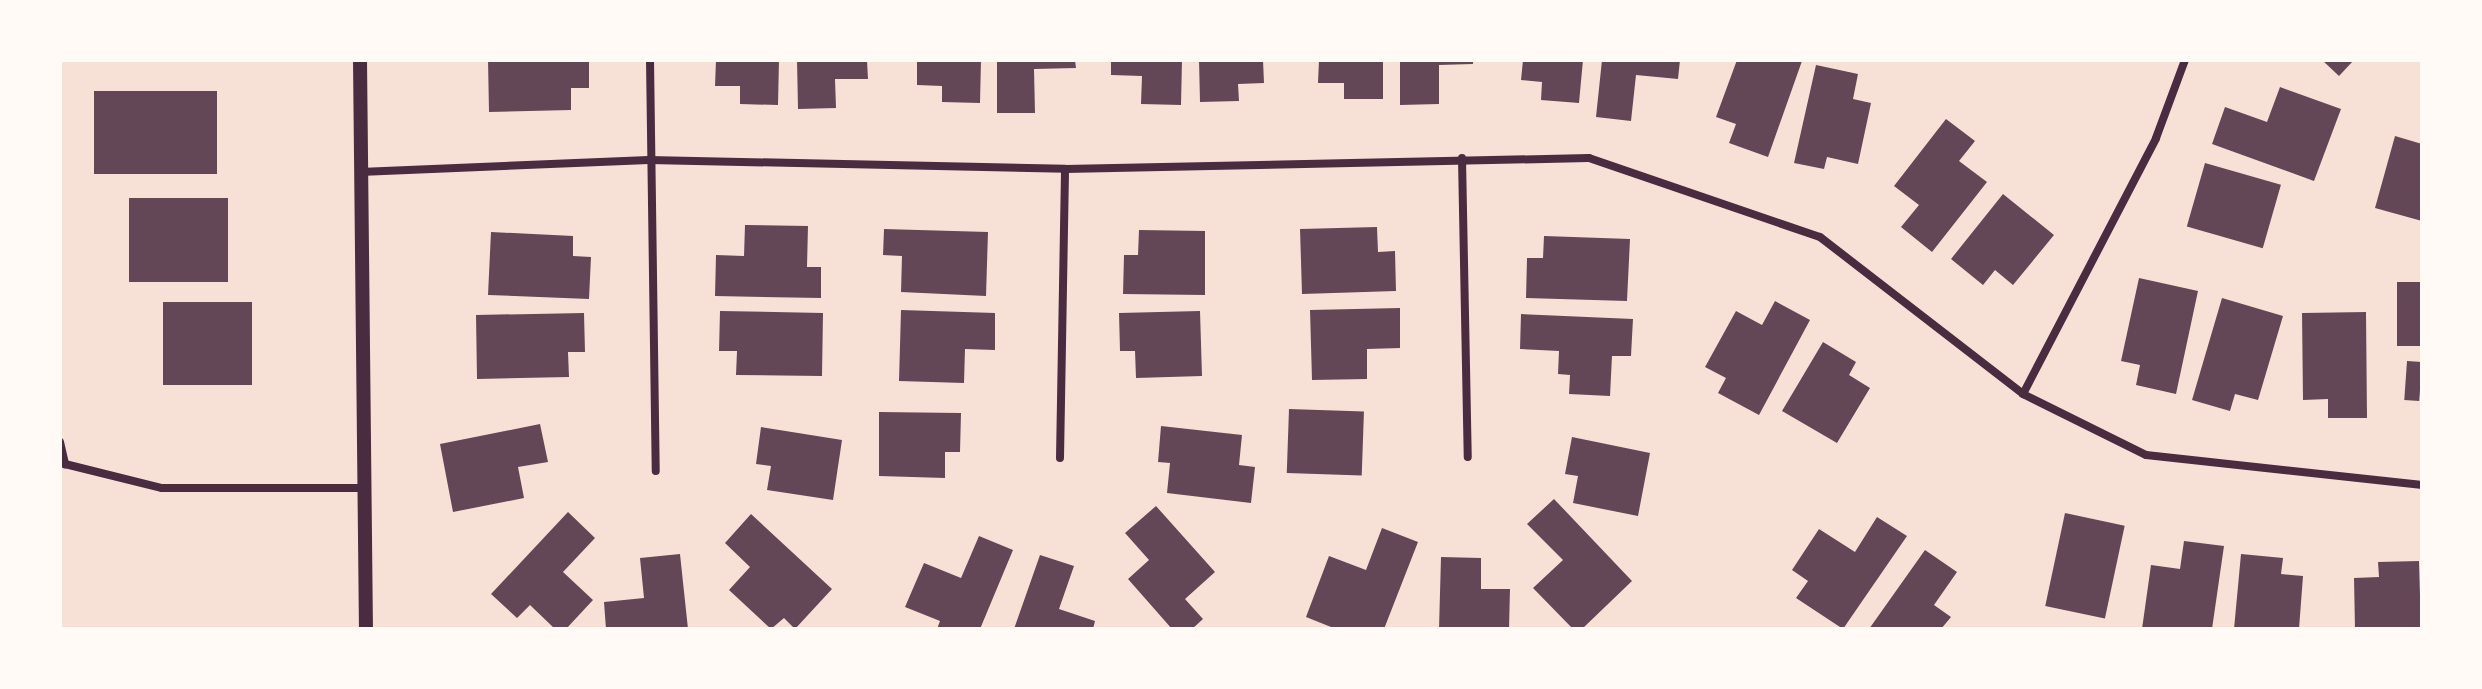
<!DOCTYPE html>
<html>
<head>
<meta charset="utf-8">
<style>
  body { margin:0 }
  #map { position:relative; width:2482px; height:689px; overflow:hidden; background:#f7e1d7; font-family:"Exo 2",sans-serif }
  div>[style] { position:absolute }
  .building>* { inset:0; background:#644757; transform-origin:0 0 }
  .minor>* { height:8px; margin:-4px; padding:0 4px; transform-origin:4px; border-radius:4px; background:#4a2c40 }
  .tertiary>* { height:14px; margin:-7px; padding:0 7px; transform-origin:7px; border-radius:7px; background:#4a2c40 }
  span { translate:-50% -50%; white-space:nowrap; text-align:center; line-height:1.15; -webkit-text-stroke:7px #fffaf5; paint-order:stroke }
  .frame { position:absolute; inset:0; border:62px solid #fffaf5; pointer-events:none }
</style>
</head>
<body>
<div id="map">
  <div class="building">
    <div style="clip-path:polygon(488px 60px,589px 60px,589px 88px,571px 88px,571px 110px,489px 112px)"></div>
    <div style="clip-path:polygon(716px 60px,779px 60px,778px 105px,740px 104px,740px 86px,715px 86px)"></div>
    <div style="clip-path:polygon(797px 60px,867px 60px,868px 79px,835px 79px,836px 108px,798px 109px)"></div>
    <div style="clip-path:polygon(917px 60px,981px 60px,980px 103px,942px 102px,942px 86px,917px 85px)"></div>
    <div style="clip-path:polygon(997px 60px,1075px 60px,1076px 68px,1034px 69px,1035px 113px,997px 113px)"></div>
    <div style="clip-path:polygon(1111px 60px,1182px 60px,1181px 105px,1141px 104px,1142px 76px,1111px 75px)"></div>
    <div style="clip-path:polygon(1199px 60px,1263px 60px,1264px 83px,1238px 84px,1239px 101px,1200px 102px)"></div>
    <div style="clip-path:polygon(1319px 60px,1383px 60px,1383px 99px,1344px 99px,1344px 83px,1318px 83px)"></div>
    <div style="clip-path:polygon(1400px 60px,1473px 60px,1473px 64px,1439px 65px,1439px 104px,1400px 105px)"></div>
    <div style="clip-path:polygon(1523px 60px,1583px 60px,1579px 103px,1541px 100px,1542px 82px,1521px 80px)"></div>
    <div style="clip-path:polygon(1602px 60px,1680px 60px,1678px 79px,1636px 75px,1631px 121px,1596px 117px)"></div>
    <div style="clip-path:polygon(1737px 60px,1802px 61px,1768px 157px,1729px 143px,1736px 124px,1716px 117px)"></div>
    <div style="clip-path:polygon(2322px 60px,2354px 60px,2339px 76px)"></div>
    <div style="clip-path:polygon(1816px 65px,1858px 74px,1853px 99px,1871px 103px,1858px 164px,1827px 157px,1824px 169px,1794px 163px)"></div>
    <div style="clip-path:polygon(2280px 87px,2341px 109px,2314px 181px,2212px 144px,2225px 107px,2267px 122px)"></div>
    <div style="left:94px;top:91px;width:123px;height:83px"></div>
    <div style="clip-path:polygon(1946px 119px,1975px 141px,1959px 161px,1987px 182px,1932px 252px,1901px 227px,1919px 205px,1894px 186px)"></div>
    <div style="clip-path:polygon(2395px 136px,2422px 144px,2422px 221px,2375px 208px)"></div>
    <div style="left:2205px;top:163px;width:79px;height:66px;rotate:16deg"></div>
    <div style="clip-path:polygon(2003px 194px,2054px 235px,2013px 285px,1995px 270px,1983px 285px,1951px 259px)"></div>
    <div style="left:129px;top:198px;width:99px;height:84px"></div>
    <div style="clip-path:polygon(745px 225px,808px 226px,807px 267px,821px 267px,821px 298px,715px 296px,716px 255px,744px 256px)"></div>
    <div style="clip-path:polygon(1377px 227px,1378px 252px,1395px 251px,1396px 291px,1302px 294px,1300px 229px)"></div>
    <div style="clip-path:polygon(884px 229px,988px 232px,986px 296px,901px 292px,902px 256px,883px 255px)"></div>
    <div style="clip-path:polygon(1139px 230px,1205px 231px,1205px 295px,1123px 294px,1124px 255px,1138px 255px)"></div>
    <div style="clip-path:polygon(491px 232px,573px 236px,573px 256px,591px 257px,589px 299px,488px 295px)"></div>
    <div style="clip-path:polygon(1544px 236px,1630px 239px,1627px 301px,1526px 298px,1527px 258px,1543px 258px)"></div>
    <div style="clip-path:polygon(2139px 278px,2198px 291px,2176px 394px,2136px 385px,2140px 365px,2121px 361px)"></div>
    <div style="left:2422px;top:282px;width:64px;height:25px;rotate:90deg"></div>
    <div style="clip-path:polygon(2222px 298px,2283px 316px,2258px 400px,2235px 394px,2230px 411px,2192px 400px)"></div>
    <div style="clip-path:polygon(1775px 301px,1810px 320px,1759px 415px,1718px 393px,1726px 378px,1705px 367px,1736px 311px,1762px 325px)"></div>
    <div style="left:163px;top:302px;width:89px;height:83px"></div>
    <div style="clip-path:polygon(1400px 308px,1400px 348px,1367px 349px,1367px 379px,1312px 380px,1310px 310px)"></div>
    <div style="clip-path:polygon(901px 310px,995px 313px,995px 350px,965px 349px,964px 383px,899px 381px)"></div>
    <div style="clip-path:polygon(720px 311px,823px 313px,822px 376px,736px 375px,737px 351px,719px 351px)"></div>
    <div style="clip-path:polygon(1200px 311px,1202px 376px,1136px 378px,1135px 351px,1120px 351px,1119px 313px)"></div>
    <div style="clip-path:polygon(2366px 312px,2367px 418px,2328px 418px,2328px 399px,2303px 400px,2302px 313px)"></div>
    <div style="clip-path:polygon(584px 313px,585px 352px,568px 352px,569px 377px,477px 379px,476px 315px)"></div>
    <div style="clip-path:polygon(1521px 314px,1633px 319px,1631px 356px,1612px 356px,1610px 396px,1569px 394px,1570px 375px,1558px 374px,1559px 351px,1520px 349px)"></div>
    <div style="clip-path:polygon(1823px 342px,1856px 362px,1849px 375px,1870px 388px,1837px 443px,1782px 411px)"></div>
    <div style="left:2407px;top:361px;width:15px;height:39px;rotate:4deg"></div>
    <div style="left:1289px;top:409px;width:75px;height:64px;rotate:2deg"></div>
    <div style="clip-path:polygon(879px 412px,961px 413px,960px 452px,945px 452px,945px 478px,879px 476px)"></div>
    <div style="clip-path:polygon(540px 424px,548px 462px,518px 467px,524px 498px,453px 512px,440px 444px)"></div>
    <div style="clip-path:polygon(1161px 426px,1242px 435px,1239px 465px,1255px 467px,1251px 503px,1167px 493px,1170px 463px,1158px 462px)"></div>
    <div style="clip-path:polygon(761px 427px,842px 440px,833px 500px,767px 490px,771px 466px,756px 464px)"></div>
    <div style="clip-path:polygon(1572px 437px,1650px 453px,1638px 516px,1573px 503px,1578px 476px,1565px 474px)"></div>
    <div style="clip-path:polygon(1554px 499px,1632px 581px,1582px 629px,1573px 629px,1533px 588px,1563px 560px,1527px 524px)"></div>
    <div style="clip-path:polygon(1156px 506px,1215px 572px,1185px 599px,1203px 619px,1192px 629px,1172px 629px,1128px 579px,1149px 560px,1125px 533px)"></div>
    <div style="clip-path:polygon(568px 512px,595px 538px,563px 572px,593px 600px,566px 629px,555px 629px,530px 605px,517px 618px,491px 594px)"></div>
    <div style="left:2065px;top:513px;width:61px;height:95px;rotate:12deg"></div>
    <div style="clip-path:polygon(751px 514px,832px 589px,795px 629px,784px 618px,771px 629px,729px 590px,750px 567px,725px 543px)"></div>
    <div style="clip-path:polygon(1877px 517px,1907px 536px,1843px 629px,1796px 598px,1808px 581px,1792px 570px,1819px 529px,1855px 552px)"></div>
    <div style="clip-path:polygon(1382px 528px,1418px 542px,1384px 629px,1336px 629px,1306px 617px,1329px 556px,1366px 570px)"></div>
    <div style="clip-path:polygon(979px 536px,1013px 550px,980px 629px,937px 629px,940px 621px,905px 607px,924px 563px,961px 578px)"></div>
    <div style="clip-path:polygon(2184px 541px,2224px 546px,2212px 629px,2142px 629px,2151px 565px,2180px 569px)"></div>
    <div style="clip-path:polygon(1925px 550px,1957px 572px,1934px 605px,1951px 617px,1941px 629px,1869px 629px)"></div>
    <div style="clip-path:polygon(680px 554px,688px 629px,606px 629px,604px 602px,644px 598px,640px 558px)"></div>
    <div style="clip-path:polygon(2241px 554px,2283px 558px,2281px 574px,2303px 576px,2299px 629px,2234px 629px)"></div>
    <div style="clip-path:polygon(1040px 555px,1074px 566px,1059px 609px,1095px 621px,1093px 629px,1014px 629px)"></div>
    <div style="clip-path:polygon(1441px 557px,1481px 558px,1481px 589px,1510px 589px,1509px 629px,1439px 629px)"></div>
    <div style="clip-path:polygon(2419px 561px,2421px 629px,2355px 629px,2354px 578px,2379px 577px,2378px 562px)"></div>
  </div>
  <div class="minor">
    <div style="left:650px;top:60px;width:411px;rotate:89.2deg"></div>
    <div style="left:1462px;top:158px;width:299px;rotate:88.9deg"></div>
    <div style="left:360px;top:172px;width:289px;rotate:-2.4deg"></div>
    <div style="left:649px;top:160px;width:416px;rotate:1.2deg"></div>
    <div style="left:1065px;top:169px;width:524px;rotate:-1.2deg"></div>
    <div style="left:1589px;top:158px;width:244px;rotate:18.9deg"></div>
    <div style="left:1820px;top:237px;width:257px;rotate:37.7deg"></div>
    <div style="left:2023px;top:394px;width:137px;rotate:26.4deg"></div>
    <div style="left:2146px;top:455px;width:278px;rotate:6.2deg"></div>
    <div style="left:2023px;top:394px;width:288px;rotate:-62.5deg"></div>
    <div style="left:2156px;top:138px;width:83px;rotate:-69.6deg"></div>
    <div style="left:60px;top:442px;width:23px;rotate:77deg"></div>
    <div style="left:65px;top:464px;width:100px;rotate:13.9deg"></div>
    <div style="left:162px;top:488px;width:200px"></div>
    <div style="left:1060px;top:458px;width:289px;rotate:-89deg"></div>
  </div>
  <div class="tertiary">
    <div style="left:360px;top:60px;width:569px;rotate:89.4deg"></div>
  </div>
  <div class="frame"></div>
</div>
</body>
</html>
